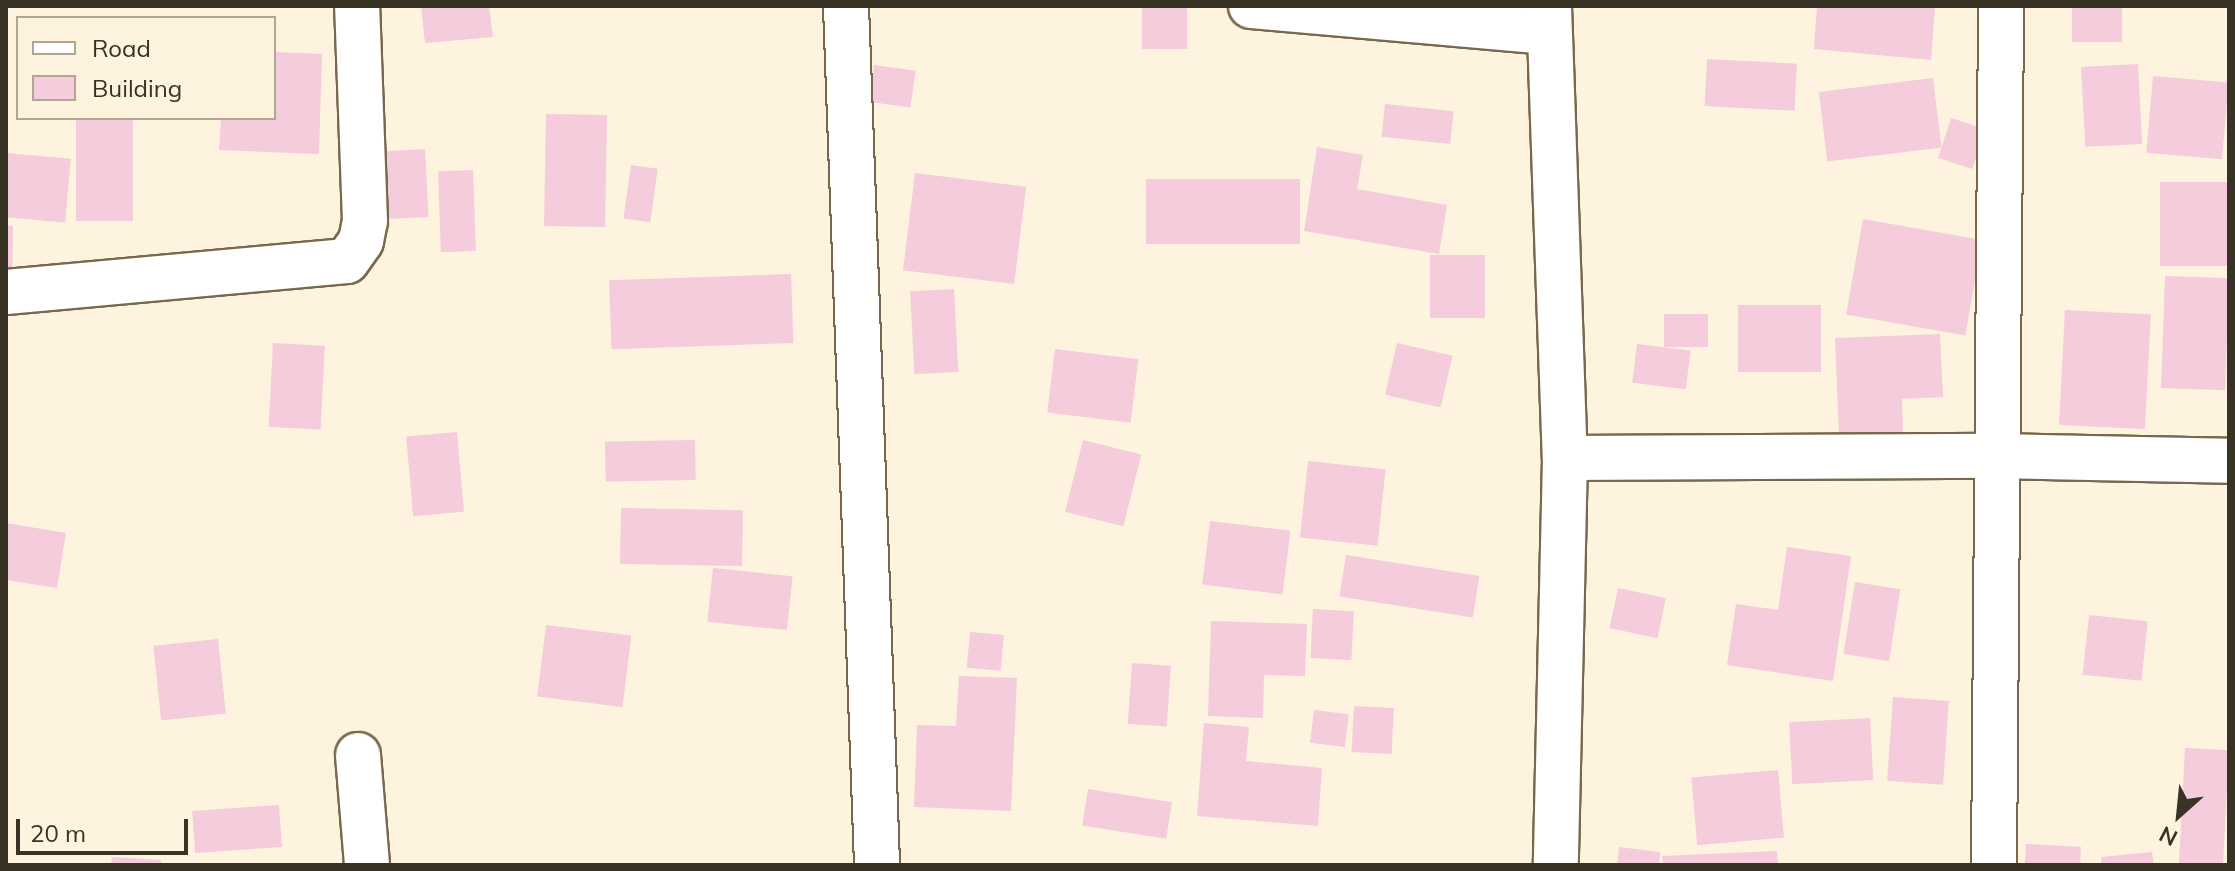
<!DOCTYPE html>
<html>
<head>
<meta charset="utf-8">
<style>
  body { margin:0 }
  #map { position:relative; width:2235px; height:871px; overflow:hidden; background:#fef3de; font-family:Mulish,sans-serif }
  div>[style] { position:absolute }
  .building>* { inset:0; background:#f4ccdb; transform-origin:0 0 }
  .roads { filter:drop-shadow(2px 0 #78694a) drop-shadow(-2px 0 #78694a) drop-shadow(0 2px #78694a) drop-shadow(0 -2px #78694a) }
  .street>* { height:44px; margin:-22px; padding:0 22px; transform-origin:22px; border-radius:22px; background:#fff }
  span { translate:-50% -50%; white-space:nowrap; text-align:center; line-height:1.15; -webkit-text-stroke:7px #fef3de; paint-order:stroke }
  .frame { position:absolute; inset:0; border:8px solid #393325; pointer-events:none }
  .legend { position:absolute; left:16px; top:16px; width:260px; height:104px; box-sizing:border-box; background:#fef3de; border:2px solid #afa694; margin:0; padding:10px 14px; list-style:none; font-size:24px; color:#393325 }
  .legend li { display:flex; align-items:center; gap:16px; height:40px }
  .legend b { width:40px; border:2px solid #afa694 }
  .north { position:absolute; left:2139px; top:775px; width:80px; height:80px; -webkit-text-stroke:6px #fef3de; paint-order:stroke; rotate:207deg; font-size:22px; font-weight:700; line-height:32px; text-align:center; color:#393325 }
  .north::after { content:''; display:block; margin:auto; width:28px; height:36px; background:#393325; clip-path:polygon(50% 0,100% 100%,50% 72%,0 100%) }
  .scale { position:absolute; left:16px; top:819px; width:172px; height:36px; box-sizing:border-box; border:4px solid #393325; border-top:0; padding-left:10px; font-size:24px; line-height:28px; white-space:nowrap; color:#393325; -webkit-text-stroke:6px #fef3de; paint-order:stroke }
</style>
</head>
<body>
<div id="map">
  <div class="building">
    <div style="clip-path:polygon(421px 6px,489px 6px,493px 37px,425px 43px)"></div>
    <div style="left:1142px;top:6px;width:45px;height:43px"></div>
    <div style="clip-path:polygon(1817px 6px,1935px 6px,1931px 60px,1814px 49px)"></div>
    <div style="left:2072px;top:6px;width:50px;height:36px"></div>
    <div style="clip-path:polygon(274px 52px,322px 54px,319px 154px,219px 150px,221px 118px,274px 118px)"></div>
    <div style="left:1707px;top:59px;width:90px;height:47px;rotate:3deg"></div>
    <div style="left:2138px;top:64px;width:80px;height:57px;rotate:87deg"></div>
    <div style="left:874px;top:65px;width:42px;height:37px;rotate:8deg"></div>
    <div style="left:2153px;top:76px;width:76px;height:77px;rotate:5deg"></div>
    <div style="left:1933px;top:78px;width:70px;height:115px;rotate:83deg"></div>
    <div style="left:1385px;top:104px;width:69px;height:33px;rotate:6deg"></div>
    <div style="left:546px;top:114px;width:61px;height:112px;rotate:1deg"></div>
    <div style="left:76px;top:118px;width:57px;height:103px"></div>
    <div style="left:1951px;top:118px;width:36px;height:42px;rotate:18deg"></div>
    <div style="clip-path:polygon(1317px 147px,1363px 155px,1357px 189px,1447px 205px,1439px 254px,1304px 231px)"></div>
    <div style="left:425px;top:149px;width:68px;height:41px;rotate:87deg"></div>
    <div style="left:6px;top:153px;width:65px;height:64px;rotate:5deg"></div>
    <div style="left:631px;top:165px;width:27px;height:54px;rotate:8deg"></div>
    <div style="left:473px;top:170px;width:81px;height:35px;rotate:88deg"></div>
    <div style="left:915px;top:173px;width:112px;height:98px;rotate:7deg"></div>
    <div style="left:1146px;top:179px;width:154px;height:65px"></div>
    <div style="left:2229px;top:182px;width:84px;height:69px;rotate:90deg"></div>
    <div style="left:1863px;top:219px;width:121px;height:97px;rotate:10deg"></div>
    <div style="clip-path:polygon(6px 226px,13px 226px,12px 290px,6px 290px)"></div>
    <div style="left:1430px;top:255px;width:55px;height:63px"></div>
    <div style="left:791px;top:274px;width:69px;height:182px;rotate:88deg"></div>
    <div style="left:2165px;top:276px;width:64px;height:112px;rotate:2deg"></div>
    <div style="left:954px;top:289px;width:83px;height:44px;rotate:87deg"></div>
    <div style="left:1738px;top:305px;width:83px;height:67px"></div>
    <div style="left:2065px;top:310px;width:86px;height:115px;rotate:3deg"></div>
    <div style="left:1664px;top:314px;width:44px;height:33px"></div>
    <div style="clip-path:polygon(1940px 334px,1943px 397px,1902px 399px,1903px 432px,1839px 434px,1835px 338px)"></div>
    <div style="left:273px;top:343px;width:52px;height:84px;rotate:3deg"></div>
    <div style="left:1397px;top:343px;width:57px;height:53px;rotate:13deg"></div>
    <div style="left:1637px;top:344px;width:54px;height:39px;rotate:7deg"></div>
    <div style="left:1055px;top:349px;width:84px;height:64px;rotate:7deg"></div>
    <div style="left:457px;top:432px;width:80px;height:51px;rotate:85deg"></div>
    <div style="left:695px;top:440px;width:40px;height:90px;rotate:89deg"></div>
    <div style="left:1083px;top:440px;width:60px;height:74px;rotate:14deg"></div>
    <div style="left:1308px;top:461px;width:78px;height:77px;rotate:6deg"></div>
    <div style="left:621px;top:508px;width:122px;height:56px;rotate:1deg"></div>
    <div style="left:1210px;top:521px;width:81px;height:64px;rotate:7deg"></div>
    <div style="clip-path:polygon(6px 523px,66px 533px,57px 588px,6px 580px)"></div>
    <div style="clip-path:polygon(1787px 547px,1851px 556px,1833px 681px,1727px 665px,1736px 604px,1778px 610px)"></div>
    <div style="left:1346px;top:555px;width:135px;height:42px;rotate:9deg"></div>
    <div style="left:713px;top:568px;width:80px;height:54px;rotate:6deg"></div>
    <div style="left:1855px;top:582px;width:46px;height:73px;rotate:9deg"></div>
    <div style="left:1618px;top:588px;width:49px;height:41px;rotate:12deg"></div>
    <div style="left:1313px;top:609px;width:41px;height:49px;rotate:3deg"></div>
    <div style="left:2089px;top:615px;width:59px;height:60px;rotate:6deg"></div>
    <div style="clip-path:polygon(1211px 621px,1307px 624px,1305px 676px,1264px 675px,1263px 718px,1208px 716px)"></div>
    <div style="left:546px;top:625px;width:86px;height:72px;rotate:7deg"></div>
    <div style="left:970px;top:632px;width:34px;height:36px;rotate:5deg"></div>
    <div style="left:218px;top:639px;width:75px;height:65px;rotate:84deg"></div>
    <div style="left:1132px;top:663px;width:39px;height:61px;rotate:4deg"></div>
    <div style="clip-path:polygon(959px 676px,1017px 678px,1011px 811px,914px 807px,917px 725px,956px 726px)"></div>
    <div style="left:1893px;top:697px;width:56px;height:84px;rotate:4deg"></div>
    <div style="left:1354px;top:706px;width:40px;height:46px;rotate:3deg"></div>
    <div style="left:1314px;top:710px;width:35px;height:33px;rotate:7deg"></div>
    <div style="left:1870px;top:718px;width:62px;height:81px;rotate:87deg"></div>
    <div style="clip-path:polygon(1204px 723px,1249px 727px,1246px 761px,1322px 768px,1318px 826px,1197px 816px)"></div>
    <div style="left:2185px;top:748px;width:44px;height:117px;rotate:3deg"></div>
    <div style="left:1778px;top:770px;width:68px;height:87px;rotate:85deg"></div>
    <div style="left:1088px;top:789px;width:85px;height:37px;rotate:9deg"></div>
    <div style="left:279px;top:805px;width:42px;height:87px;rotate:86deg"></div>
    <div style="clip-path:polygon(2026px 844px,2081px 847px,2080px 865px,2025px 865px)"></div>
    <div style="clip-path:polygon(1619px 847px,1660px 852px,1659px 865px,1617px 865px)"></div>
    <div style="clip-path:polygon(1777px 851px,1778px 865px,1663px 865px,1662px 856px)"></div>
    <div style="clip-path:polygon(2152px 852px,2154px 865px,2102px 865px,2101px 857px)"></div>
    <div style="clip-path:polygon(112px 857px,161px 860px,161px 865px,111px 865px)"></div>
  </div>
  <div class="roads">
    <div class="street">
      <div style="left:846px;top:6px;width:860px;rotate:87.93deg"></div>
      <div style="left:1251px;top:6px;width:299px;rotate:5deg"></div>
      <div style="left:1549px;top:6px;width:452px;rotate:88deg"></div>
      <div style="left:1565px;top:458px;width:407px;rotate:91.3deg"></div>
      <div style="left:6px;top:292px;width:342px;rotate:-5.2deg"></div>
      <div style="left:347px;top:261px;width:24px;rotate:-55deg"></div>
      <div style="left:361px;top:241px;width:20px;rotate:-79deg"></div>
      <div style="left:365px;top:221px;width:215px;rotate:-92.1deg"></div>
      <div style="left:1565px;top:458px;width:433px;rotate:-0.3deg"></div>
      <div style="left:1998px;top:456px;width:231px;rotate:1.2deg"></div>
      <div style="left:358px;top:755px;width:110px;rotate:85.3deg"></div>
      <div style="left:1994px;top:865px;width:859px;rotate:-89.53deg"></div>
    </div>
  </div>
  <div class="frame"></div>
  <ul class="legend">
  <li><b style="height:10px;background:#fff"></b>Road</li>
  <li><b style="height:22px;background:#f4ccdb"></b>Building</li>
  </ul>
  <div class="north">N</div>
  <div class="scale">20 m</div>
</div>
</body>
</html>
